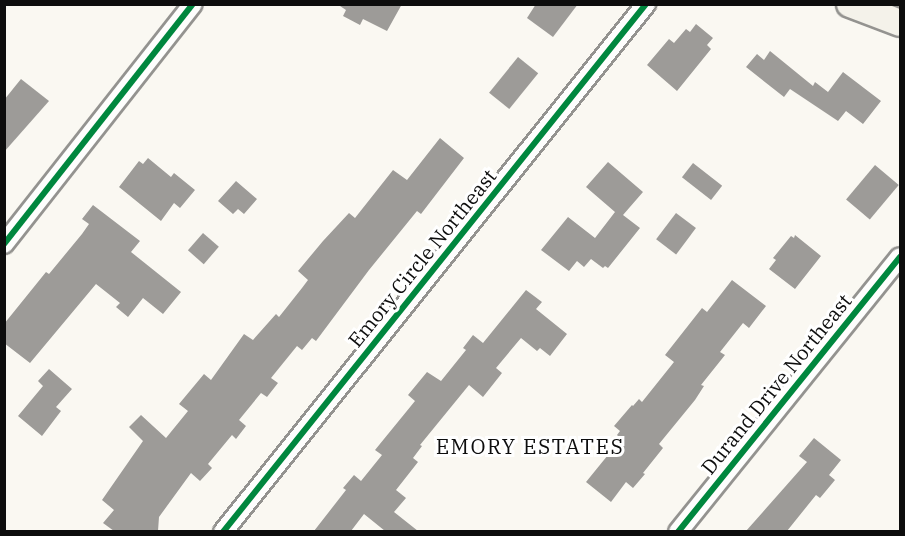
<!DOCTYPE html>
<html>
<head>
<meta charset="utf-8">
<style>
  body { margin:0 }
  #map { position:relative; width:905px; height:536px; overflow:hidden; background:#faf8f2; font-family:"IBM Plex Serif",serif }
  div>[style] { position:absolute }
  .building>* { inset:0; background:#9d9b98; transform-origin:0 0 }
  .roads { filter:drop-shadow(2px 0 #949390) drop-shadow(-2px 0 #949390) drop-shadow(0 2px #949390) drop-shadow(0 -2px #949390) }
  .street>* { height:18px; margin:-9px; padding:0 9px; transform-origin:9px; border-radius:9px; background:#fefefd }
  .secondary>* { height:26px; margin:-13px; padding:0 13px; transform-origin:13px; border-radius:13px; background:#f4f2ea }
  .cycleway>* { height:6px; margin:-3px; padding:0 3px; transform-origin:3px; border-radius:3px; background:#00873e }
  span { translate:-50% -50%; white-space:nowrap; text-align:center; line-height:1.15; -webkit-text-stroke:6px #fff; paint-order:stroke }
  .street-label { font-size:20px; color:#0d0d0d }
  .neighbourhood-label { font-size:21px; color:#0d0d0d; letter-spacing:1.5px }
  .frame { position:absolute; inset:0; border:6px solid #0d0d0d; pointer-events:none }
</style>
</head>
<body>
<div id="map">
  <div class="building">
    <div style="clip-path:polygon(337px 4px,402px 4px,387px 31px,363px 19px,360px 25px,343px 16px,346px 10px)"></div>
    <div style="clip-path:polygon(536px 4px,578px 4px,553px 37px,527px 18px)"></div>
    <div style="clip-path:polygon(696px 24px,713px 38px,707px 45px,711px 49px,677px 91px,647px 65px,669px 39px,674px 43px,686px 29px,690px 32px)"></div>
    <div style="clip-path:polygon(770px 51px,813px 86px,815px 82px,828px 92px,843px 72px,881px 101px,863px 124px,846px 111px,838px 121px,790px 89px,784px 97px,746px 67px,757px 54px,764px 60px)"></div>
    <div style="left:518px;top:57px;width:26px;height:46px;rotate:39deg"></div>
    <div style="clip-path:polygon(21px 79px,49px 101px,4px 152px,4px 100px)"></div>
    <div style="clip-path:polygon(440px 138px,464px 158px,421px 214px,417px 211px,369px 270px,316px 341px,312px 338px,302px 350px,297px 346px,271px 378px,278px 383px,267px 397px,261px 393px,239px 420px,246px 426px,236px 439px,232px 435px,208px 464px,212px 468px,200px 481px,191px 473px,159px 517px,158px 531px,114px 531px,103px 523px,114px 510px,102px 500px,143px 441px,129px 427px,141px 415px,166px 438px,188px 411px,179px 404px,204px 374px,211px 380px,244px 334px,253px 340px,276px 314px,279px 317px,302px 288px,308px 280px,298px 271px,323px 241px,349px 213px,355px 218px,393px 170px,407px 180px)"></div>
    <div style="clip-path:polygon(148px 158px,171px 177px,174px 173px,195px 190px,180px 208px,174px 203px,161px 221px,119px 187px,139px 161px,143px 164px)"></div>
    <div style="clip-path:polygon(608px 162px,643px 192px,623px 215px,640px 228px,608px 268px,605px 266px,603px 268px,591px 259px,584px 267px,577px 261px,569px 271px,541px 250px,568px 217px,595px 238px,615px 212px,586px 187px)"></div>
    <div style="left:693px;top:163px;width:37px;height:18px;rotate:38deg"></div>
    <div style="left:875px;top:165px;width:31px;height:45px;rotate:40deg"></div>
    <div style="clip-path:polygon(236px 181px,257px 199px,244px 214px,238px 209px,233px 214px,218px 201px)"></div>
    <div style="clip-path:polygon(93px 205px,140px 241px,131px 252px,181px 292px,163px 314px,143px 298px,128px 317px,116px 307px,120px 303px,96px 284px,30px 363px,4px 343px,4px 324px,46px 272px,49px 274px,82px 234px,89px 224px,82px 219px)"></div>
    <div style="left:676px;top:213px;width:25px;height:33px;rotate:37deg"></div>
    <div style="left:203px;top:233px;width:21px;height:23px;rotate:41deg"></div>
    <div style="clip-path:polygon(795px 235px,821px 256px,795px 289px,769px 269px,776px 260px,773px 258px,791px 236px,794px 238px)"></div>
    <div style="clip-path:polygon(732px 280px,766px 306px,749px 328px,743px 323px,720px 352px,725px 355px,701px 385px,704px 386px,695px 400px,659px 444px,663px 448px,643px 473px,645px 474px,633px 488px,626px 482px,611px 502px,586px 482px,621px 439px,617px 435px,620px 431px,614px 426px,632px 405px,633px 406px,639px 399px,642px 402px,674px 362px,665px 355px,702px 308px,707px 312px)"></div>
    <div style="clip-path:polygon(526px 290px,542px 302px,536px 309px,567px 334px,550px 356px,540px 348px,537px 351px,521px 338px,496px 368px,502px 373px,483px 397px,469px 385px,420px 445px,422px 446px,413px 458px,418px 462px,396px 490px,406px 498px,394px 512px,418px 531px,385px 531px,364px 514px,351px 531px,314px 531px,346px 490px,343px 488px,354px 475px,361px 481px,382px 455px,375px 450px,415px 401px,408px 395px,427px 372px,441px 381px,466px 350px,463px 348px,473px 335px,483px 343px)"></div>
    <div style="clip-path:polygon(49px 369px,72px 389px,56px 407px,61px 411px,42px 436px,18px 416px,43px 386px,38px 381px)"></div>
    <div style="clip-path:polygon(814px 438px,841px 460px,829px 475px,835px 480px,820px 498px,816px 495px,787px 531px,746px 531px,807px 462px,799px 456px)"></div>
  </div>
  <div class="roads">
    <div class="street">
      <div style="left:4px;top:244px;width:305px;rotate:-51.8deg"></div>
      <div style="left:223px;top:532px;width:677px;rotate:-51.3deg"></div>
      <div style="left:678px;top:532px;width:353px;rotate:-51.1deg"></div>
    </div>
    <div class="secondary">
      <div style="left:850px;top:4px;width:53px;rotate:20.8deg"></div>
    </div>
  </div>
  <div class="cycleway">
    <div style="left:4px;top:244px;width:305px;rotate:-51.8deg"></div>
    <div style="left:223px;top:532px;width:677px;rotate:-51.3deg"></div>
    <div style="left:678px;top:532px;width:353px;rotate:-51.1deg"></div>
  </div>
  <div class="street-label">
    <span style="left:422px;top:258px;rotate:-51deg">Emory Circle Northeast</span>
    <span style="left:776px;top:384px;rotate:-51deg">Durand Drive Northeast</span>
  </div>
  <div class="neighbourhood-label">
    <span style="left:530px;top:446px">EMORY ESTATES</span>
  </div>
  <div class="frame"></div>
</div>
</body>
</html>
